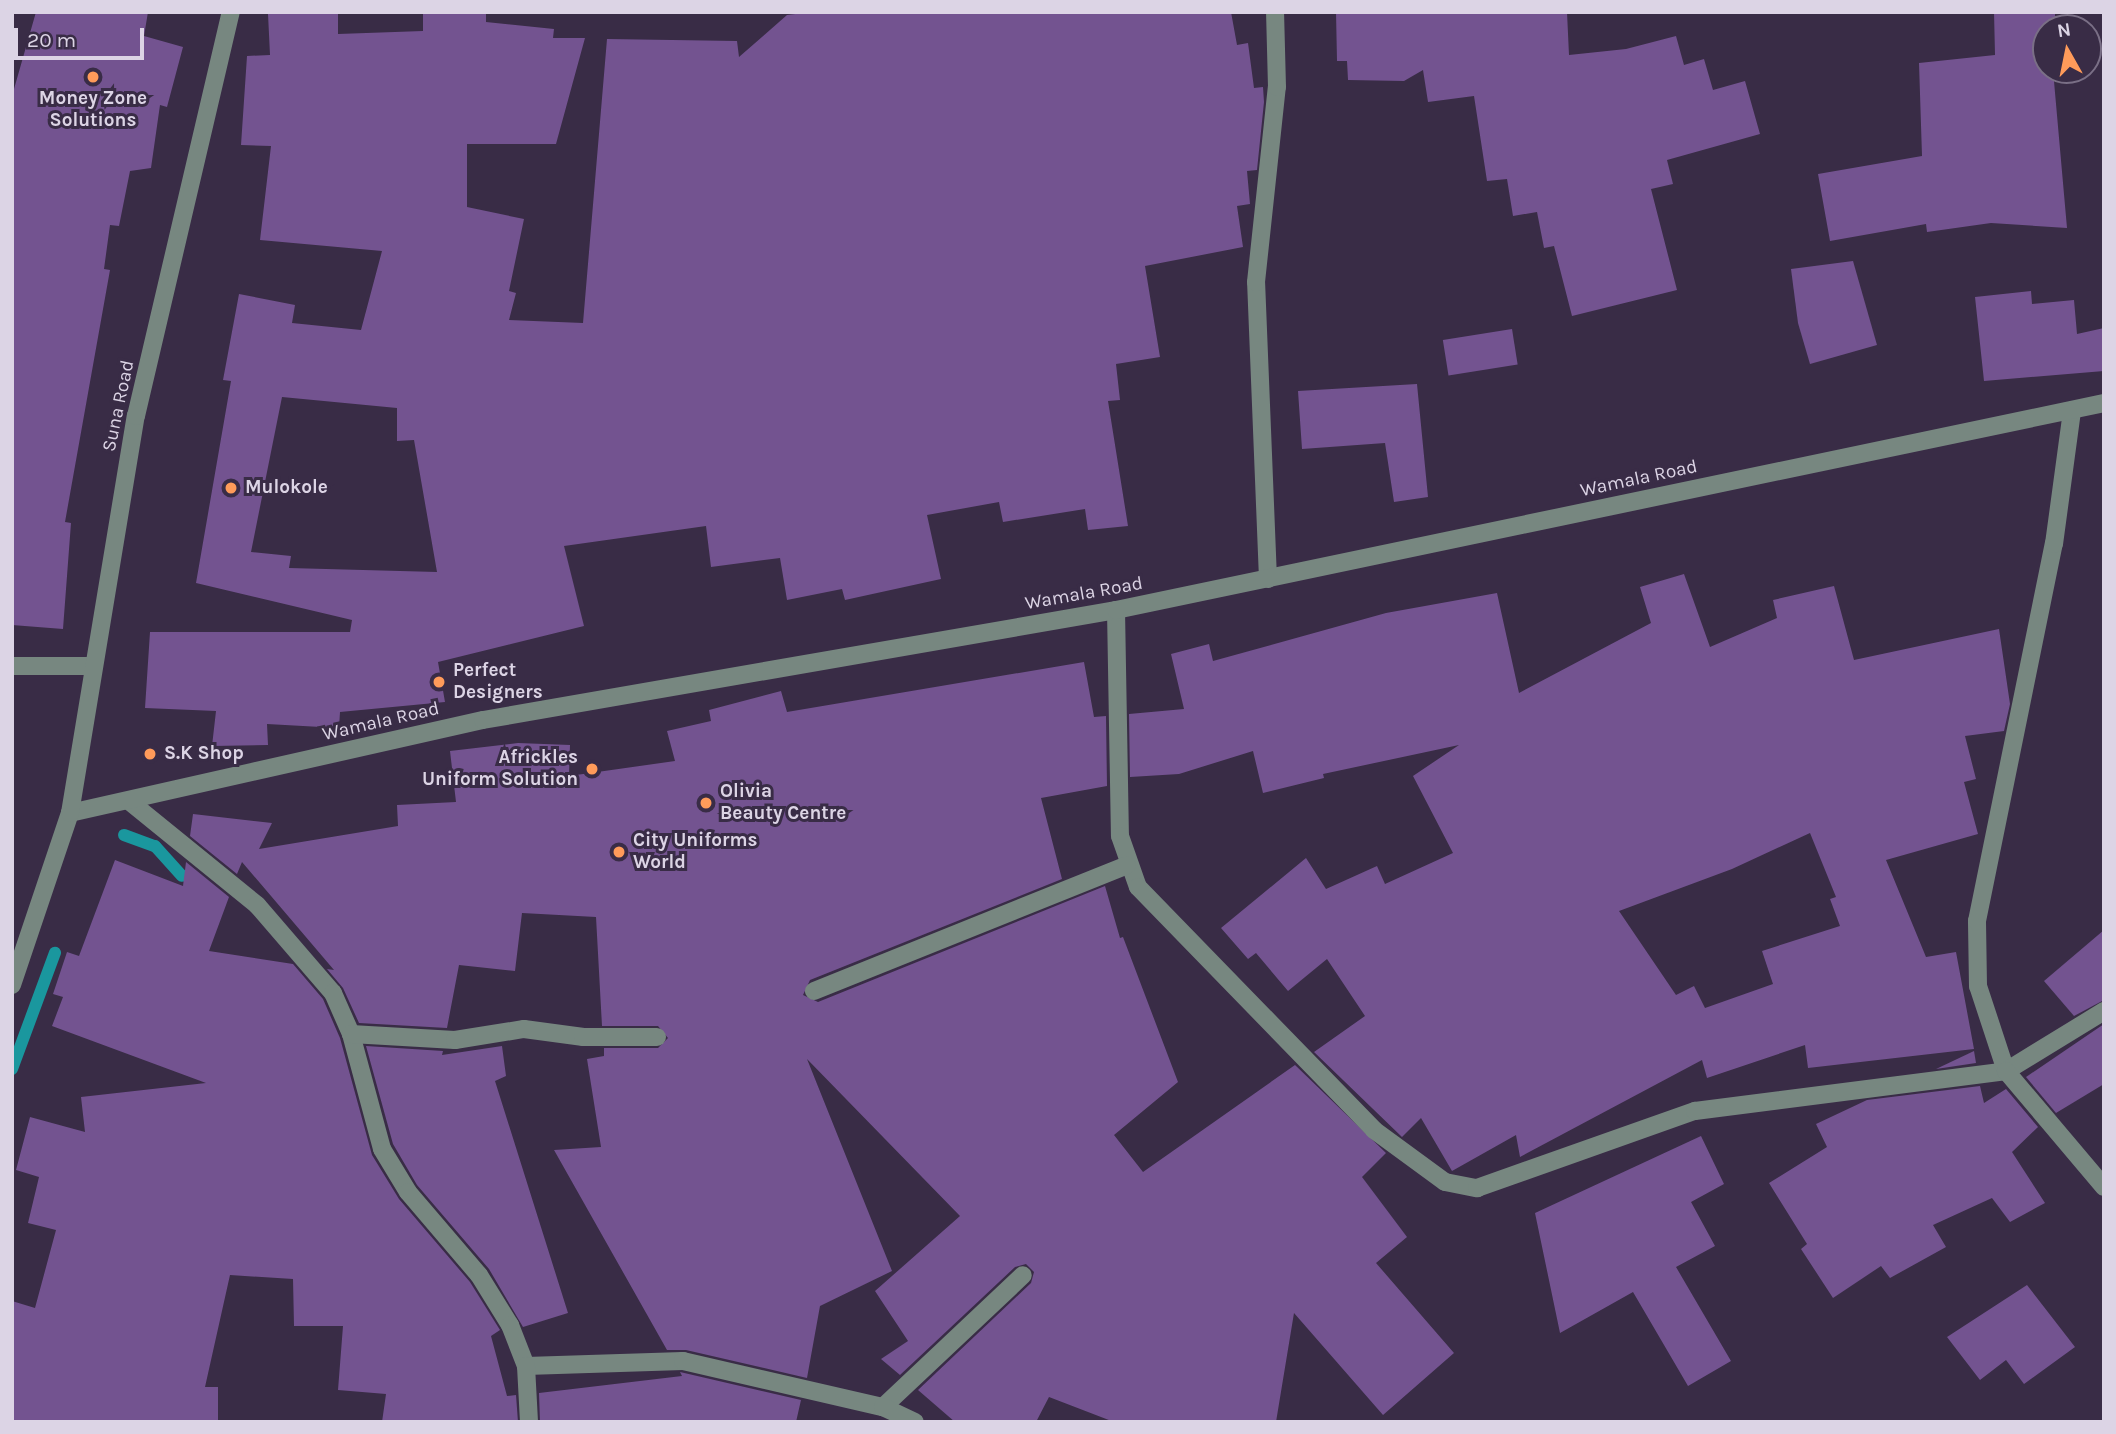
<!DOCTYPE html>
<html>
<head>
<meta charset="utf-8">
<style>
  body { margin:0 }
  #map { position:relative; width:2116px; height:1434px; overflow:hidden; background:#392c46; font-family:Karla,sans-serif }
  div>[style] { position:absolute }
  .stream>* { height:12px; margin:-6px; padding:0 6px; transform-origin:6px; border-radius:6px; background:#1a979e }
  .building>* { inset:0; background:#735390; transform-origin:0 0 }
  .minor>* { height:18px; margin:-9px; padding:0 9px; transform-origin:9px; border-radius:9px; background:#778780 }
  .dots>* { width:19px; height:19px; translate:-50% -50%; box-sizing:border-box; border:4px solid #392c46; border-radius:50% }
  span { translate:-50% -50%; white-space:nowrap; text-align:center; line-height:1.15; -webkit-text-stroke:6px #392c46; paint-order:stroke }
  .poi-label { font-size:19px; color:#dcd4e5; font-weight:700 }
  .left { translate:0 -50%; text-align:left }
  .right { translate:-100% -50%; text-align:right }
  .street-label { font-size:19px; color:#dcd4e5 }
  .frame { position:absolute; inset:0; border:14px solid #dcd4e5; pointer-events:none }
  .north { position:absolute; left:2032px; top:14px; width:70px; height:70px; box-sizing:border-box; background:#392c46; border:2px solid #7a6f86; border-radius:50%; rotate:351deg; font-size:19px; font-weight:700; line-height:28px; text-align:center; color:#dcd4e5 }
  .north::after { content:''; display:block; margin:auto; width:24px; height:32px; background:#ff9b5a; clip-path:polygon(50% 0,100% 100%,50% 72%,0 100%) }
  .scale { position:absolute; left:14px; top:28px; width:130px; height:32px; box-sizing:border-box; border:4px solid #dcd4e5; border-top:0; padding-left:9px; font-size:21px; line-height:24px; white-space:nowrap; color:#dcd4e5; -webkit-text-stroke:5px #392c46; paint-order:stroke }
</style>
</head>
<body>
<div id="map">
  <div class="stream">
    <div style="left:124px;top:835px;width:33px;rotate:20deg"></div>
    <div style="left:155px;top:846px;width:40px;rotate:48deg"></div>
    <div style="left:12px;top:1069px;width:124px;rotate:-69.7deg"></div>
  </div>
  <div class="building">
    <div style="clip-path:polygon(36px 12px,148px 12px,144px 36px,183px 47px,167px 107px,160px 105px,151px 168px,130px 171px,119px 226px,110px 225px,104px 269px,110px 270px,65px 522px,71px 523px,63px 629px,12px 625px,12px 96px)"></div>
    <div style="clip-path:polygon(evenodd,338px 12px,338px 34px,423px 31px,423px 12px,486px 12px,486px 22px,554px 29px,553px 38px,585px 38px,556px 144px,467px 144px,467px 207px,524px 219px,509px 291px,516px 293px,509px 320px,583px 323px,607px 39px,737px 41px,739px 57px,787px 15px,812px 12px,1231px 12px,1237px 45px,1248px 43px,1254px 88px,1263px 87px,1264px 102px,1257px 170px,1247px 171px,1250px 204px,1237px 206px,1243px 247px,1145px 266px,1160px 357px,1116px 364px,1120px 400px,1108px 401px,1128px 526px,1088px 530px,1085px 509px,1003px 522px,999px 502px,927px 515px,941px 579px,845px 600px,842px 589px,787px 600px,780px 558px,711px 567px,706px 526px,564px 546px,584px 626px,438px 662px,445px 702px,340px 712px,339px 728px,267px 724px,268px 745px,212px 746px,216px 711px,145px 708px,150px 632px,350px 632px,352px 620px,196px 583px,231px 381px,223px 380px,239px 294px,295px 305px,292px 323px,361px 330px,382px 251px,260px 240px,271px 146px,241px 145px,247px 56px,270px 55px,268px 14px,338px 12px,282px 397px,397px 408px,397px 441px,414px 440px,437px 572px,289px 568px,291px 556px,251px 552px,282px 397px)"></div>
    <div style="clip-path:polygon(1336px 12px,1567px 12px,1569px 55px,1626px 49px,1676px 36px,1684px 65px,1704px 59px,1713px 90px,1745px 81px,1760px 134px,1667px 160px,1673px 184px,1651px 189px,1677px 290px,1572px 316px,1554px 246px,1544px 248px,1537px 212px,1513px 216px,1507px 179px,1487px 181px,1474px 96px,1428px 102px,1423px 70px,1404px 81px,1348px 80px,1347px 61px,1337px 61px)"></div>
    <div style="clip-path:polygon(1994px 12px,2055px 12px,2055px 28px,2046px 28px,2046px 70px,2053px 70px,2067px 228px,1991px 223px,1927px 232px,1926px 224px,1830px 241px,1818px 174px,1922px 156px,1919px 63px,1995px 55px)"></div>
    <div style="clip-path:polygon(1853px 261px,1877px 345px,1810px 364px,1798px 323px,1791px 269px)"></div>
    <div style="clip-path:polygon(2031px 291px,2032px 304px,2074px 300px,2077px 334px,2104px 328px,2104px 371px,1984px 381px,1975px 297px)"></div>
    <div style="left:1512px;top:329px;width:36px;height:70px;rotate:81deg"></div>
    <div style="clip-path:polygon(1417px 384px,1428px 497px,1394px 502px,1385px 443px,1302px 449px,1298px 391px)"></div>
    <div style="clip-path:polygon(evenodd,1684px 574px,1710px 647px,1777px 618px,1773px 600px,1834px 586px,1854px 660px,1999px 629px,2010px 704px,2004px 731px,1965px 736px,1976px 779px,1964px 782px,1978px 834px,1886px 860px,1926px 957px,1956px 952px,1974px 1049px,1808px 1068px,1805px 1045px,1707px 1078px,1702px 1060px,1520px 1157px,1516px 1135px,1452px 1171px,1421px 1118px,1402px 1137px,1314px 1052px,1365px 1016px,1327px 959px,1288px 991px,1256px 953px,1248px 959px,1221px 928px,1306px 858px,1326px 889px,1377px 866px,1385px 884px,1453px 853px,1413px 776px,1459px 745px,1323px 774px,1324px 778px,1263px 793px,1253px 751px,1179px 774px,1130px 777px,1129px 714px,1184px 709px,1171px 654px,1209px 644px,1213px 661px,1386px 613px,1497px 593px,1519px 693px,1651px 623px,1640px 587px,1684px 574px,1810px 833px,1836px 897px,1830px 899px,1840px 926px,1762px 951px,1773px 984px,1705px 1008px,1694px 986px,1676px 995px,1619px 911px,1732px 869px,1810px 833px)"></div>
    <div style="clip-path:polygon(1084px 662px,1094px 717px,1106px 716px,1107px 786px,1041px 798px,1062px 879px,810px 980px,803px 995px,818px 1002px,1105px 886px,1120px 938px,1123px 937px,1178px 1082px,1114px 1135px,1143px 1172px,1295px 1065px,1386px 1153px,1362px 1177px,1407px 1237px,1376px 1263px,1454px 1353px,1383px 1415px,1294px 1313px,1276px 1422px,1114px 1422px,1049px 1397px,1036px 1422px,955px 1422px,918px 1390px,1031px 1283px,1034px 1272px,1026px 1264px,1015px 1267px,900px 1375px,881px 1359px,908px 1341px,875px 1291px,960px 1216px,807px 1059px,892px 1271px,820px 1306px,807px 1378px,686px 1350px,667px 1350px,554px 1150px,601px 1147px,587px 1059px,604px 1056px,604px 1048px,658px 1048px,668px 1038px,658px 1026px,602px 1026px,596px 917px,522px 913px,515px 971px,459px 965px,447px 1028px,359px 1023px,343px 988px,327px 969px,334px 970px,242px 862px,237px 874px,190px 836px,193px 814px,272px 823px,259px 849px,398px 826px,397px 805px,456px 802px,450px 751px,518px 743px,570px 745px,569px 776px,675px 761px,667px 731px,711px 721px,709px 710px,781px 691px,787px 712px)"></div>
    <div style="clip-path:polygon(115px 860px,183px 886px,186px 862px,229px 897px,209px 951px,293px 964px,323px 999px,340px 1038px,372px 1155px,399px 1199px,470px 1282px,500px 1330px,491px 1336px,507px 1396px,516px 1395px,518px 1422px,382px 1422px,386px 1394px,338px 1390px,343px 1326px,294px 1326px,293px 1279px,230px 1275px,205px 1387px,218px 1387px,218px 1422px,12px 1422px,12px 1301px,35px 1308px,56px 1230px,28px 1223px,39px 1177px,16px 1170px,30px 1117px,85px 1132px,81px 1097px,206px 1083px,52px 1026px,63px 997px,53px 994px,67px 952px,79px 956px)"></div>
    <div style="clip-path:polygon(2104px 930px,2104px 1000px,2074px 1016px,2044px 981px)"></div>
    <div style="clip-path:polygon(2104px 1024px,2104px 1084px,2056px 1113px,2026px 1077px)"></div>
    <div style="clip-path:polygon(366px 1046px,443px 1051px,442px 1055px,502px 1046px,506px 1076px,495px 1081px,568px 1313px,523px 1327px,489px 1269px,417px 1185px,393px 1144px)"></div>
    <div style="clip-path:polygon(1974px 1051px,1976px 1063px,1936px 1069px)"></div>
    <div style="clip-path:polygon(1980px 1086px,1984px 1103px,2006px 1089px,2038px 1127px,2012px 1152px,2045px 1203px,2010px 1222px,1992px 1198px,1933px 1225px,1946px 1247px,1890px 1278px,1881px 1266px,1833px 1298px,1801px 1249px,1807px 1244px,1769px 1183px,1827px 1147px,1816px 1124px,1867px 1100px)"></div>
    <div style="clip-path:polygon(1701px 1136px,1724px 1184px,1691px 1202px,1715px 1246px,1676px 1267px,1731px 1361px,1688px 1386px,1633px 1292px,1560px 1333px,1535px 1213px)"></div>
    <div style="clip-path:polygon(2027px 1285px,2075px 1347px,2024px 1384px,2006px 1360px,1980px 1380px,1947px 1337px)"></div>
    <div style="clip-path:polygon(680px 1372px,801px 1400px,796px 1422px,540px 1422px,539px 1393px,682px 1376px)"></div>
  </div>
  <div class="minor">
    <div style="left:1268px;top:579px;width:297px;rotate:-92.3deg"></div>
    <div style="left:1256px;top:282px;width:196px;rotate:-83.9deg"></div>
    <div style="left:1277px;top:87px;width:75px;rotate:-91.5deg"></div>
    <div style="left:1116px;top:610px;width:226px;rotate:89deg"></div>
    <div style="left:1120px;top:836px;width:54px;rotate:70.6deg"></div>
    <div style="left:1138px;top:887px;width:339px;rotate:45.8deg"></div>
    <div style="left:1374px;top:1130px;width:88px;rotate:36.2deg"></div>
    <div style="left:1445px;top:1182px;width:33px;rotate:11deg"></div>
    <div style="left:1477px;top:1188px;width:231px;rotate:-19.5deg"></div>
    <div style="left:1695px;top:1111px;width:314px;rotate:-7.3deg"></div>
    <div style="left:2006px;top:1071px;width:89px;rotate:-108.2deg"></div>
    <div style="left:1978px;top:986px;width:65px;rotate:-90.9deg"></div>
    <div style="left:1977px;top:921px;width:385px;rotate:-78.5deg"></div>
    <div style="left:2054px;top:544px;width:135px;rotate:-82.3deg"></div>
    <div style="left:12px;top:666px;width:82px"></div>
    <div style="left:129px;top:801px;width:165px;rotate:39.1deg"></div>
    <div style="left:257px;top:905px;width:116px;rotate:49.2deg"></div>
    <div style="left:333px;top:993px;width:45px;rotate:66.3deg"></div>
    <div style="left:351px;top:1034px;width:119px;rotate:74.9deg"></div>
    <div style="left:382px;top:1149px;width:50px;rotate:58.8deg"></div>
    <div style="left:408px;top:1192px;width:109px;rotate:49.5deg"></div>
    <div style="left:479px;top:1275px;width:59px;rotate:58.2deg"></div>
    <div style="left:510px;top:1325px;width:44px;rotate:68.7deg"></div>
    <div style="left:526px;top:1366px;width:157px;rotate:-1.8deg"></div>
    <div style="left:683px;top:1361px;width:205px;rotate:13deg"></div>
    <div style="left:883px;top:1407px;width:192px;rotate:-43.3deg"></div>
    <div style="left:70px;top:813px;width:423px;rotate:-12.7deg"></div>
    <div style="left:483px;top:720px;width:642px;rotate:-9.86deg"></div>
    <div style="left:1116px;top:610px;width:1009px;rotate:-11.83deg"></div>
    <div style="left:12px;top:985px;width:182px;rotate:-71.4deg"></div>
    <div style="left:70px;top:813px;width:402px;rotate:-80.6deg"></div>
    <div style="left:136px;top:416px;width:415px;rotate:-76.8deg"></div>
    <div style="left:814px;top:991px;width:337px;rotate:-21.9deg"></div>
    <div style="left:2104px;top:1011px;width:115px;rotate:148.5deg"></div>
    <div style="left:2006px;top:1071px;width:152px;rotate:49.8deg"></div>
    <div style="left:351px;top:1034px;width:104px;rotate:3.3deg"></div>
    <div style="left:455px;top:1040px;width:70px;rotate:-9.1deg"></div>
    <div style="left:524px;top:1029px;width:60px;rotate:7.7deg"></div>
    <div style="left:583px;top:1037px;width:74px"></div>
    <div style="left:526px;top:1366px;width:56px;rotate:86.9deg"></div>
    <div style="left:883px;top:1407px;width:35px;rotate:25deg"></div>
  </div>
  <div class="dots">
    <div style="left:93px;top:77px;background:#ff9b5a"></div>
    <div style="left:231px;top:488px;background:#ff9b5a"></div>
    <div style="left:439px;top:682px;background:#ff9b5a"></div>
    <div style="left:150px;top:754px;background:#ff9b5a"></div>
    <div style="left:592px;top:769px;background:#ff9b5a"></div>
    <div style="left:706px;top:803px;background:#ff9b5a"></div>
    <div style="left:619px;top:852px;background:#ff9b5a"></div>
  </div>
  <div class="poi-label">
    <span style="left:93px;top:110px">Money Zone<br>Solutions</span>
    <span class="left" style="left:245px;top:488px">Mulokole</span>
    <span class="left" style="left:453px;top:682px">Perfect<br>Designers</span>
    <span class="left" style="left:164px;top:754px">S.K Shop</span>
    <span class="right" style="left:578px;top:769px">Africkles<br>Uniform Solution</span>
    <span class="left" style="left:720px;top:803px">Olivia<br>Beauty Centre</span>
    <span class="left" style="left:633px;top:852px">City Uniforms<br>World</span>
  </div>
  <div class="street-label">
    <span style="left:119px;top:406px;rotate:-78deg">Suna Road</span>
    <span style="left:1639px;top:479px;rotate:-12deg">Wamala Road</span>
    <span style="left:1084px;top:594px;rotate:-10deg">Wamala Road</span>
    <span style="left:381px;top:722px;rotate:-13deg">Wamala Road</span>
  </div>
  <div class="frame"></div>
  <div class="north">N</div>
  <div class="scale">20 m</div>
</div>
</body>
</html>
